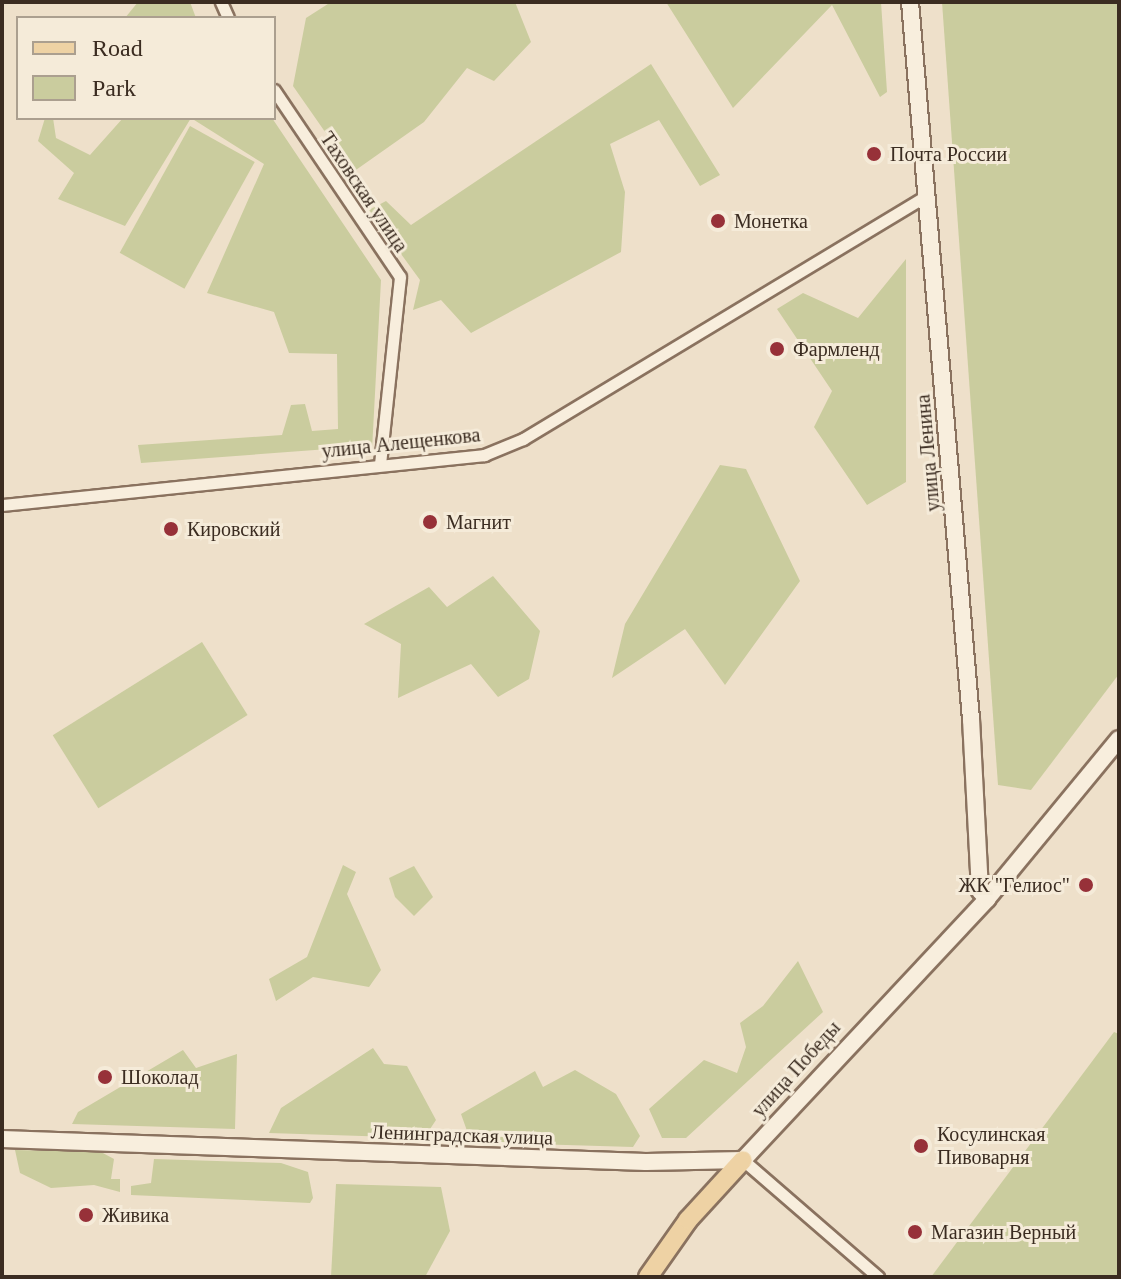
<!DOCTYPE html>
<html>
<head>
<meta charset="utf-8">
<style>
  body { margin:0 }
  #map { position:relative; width:1121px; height:1279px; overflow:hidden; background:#eee0ca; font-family:Georgia,serif }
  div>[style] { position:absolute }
  .green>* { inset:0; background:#cacc9e; transform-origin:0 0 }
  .roads { filter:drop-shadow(2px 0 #8a725f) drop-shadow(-2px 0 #8a725f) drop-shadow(0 2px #8a725f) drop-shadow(0 -2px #8a725f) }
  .street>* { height:11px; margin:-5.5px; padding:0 5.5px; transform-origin:5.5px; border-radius:5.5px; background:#f8eedd }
  .secondary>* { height:16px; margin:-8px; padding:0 8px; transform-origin:8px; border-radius:8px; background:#f8eedd }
  .primary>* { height:18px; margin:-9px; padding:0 9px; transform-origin:9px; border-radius:9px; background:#eed2a4 }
  .dots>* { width:22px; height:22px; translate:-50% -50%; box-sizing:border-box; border:4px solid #f5ebd9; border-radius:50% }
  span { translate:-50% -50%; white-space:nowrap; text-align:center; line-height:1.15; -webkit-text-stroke:6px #f5ebd9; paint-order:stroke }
  .poi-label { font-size:20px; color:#3b2c21 }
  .left { translate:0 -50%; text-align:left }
  .right { translate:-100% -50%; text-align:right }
  .street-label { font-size:20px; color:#3b2c21 }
  .frame { position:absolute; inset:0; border:4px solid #3b2c21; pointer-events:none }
  .legend { position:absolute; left:16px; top:16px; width:260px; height:104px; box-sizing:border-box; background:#f5ebd9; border:2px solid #ab9f8f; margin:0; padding:10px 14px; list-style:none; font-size:24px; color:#3b2c21 }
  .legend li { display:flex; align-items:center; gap:16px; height:40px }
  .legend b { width:40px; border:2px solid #ab9f8f }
</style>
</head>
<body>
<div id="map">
  <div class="green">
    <div style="clip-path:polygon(138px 2px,190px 2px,196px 18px,125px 18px)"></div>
    <div style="clip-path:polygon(331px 2px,515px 2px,531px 42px,494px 81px,467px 68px,424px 122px,353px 172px,293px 86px,306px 18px)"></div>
    <div style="clip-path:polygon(666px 2px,881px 2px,887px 92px,880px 97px,832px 5px,733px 108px)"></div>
    <div style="clip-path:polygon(942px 2px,1119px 2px,1119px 674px,1031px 790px,998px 785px)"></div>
    <div style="clip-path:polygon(651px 64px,720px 175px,700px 186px,659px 120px,610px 144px,625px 192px,621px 252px,471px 333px,441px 300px,413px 310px,420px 280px,369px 210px,386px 201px,411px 225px)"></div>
    <div style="clip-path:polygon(45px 118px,53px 118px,56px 138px,90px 155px,123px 118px,272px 118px,381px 280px,372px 450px,369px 446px,141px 463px,138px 445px,282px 435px,291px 405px,305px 404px,312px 431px,338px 429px,337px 354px,289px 353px,274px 312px,207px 293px,264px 164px,191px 118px,125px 226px,58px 199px,74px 173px,38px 141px)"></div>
    <div style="left:190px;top:126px;width:74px;height:145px;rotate:29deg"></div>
    <div style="clip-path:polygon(906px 259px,906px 482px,867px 505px,814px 427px,832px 391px,777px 309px,803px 293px,858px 318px)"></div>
    <div style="clip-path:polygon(720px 465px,746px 469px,800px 581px,725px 685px,685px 629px,612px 678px,625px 624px)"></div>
    <div style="clip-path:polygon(493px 576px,540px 631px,529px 679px,498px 697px,471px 664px,398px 698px,401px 644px,364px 624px,429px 587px,447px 607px)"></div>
    <div style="left:202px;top:642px;width:86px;height:176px;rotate:58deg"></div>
    <div style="clip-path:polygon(343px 865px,356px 872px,347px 894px,381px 970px,369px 987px,313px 977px,276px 1001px,269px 979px,307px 957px)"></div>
    <div style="clip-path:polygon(414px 866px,433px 897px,414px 916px,395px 897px,389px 878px)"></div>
    <div style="clip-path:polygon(798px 961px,823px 1012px,686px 1138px,662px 1138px,649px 1109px,704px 1060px,737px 1073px,746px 1047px,740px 1023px,763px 1006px)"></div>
    <div style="clip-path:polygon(1114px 1032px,1119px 1034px,1119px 1277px,931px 1277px)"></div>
    <div style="clip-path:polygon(373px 1048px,384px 1064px,407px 1066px,436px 1120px,424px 1138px,269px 1133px,281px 1108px)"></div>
    <div style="clip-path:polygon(183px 1050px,196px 1068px,237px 1054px,235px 1129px,72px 1124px,78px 1112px)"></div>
    <div style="clip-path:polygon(575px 1070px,616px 1094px,640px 1136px,633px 1147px,471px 1142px,461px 1114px,535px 1071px,543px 1087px)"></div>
    <div style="clip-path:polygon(15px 1150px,101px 1152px,114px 1159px,111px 1179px,120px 1179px,120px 1192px,94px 1185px,51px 1188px,20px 1173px)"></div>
    <div style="clip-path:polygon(154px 1159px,281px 1163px,308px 1172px,313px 1198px,310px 1203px,131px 1195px,131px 1186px,151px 1183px)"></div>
    <div style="clip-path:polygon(336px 1184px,441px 1187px,450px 1231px,425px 1277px,331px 1277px)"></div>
  </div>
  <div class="roads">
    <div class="street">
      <div style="left:221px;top:2px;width:17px;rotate:66deg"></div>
      <div style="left:274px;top:90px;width:225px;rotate:56deg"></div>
      <div style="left:400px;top:277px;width:188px;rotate:96.1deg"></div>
      <div style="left:2px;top:505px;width:485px;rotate:-5.9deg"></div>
      <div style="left:484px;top:455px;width:42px;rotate:-22.3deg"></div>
      <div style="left:523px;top:439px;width:472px;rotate:-31.1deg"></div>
      <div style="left:743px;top:1160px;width:179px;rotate:40.9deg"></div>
    </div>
    <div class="secondary">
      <div style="left:910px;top:2px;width:720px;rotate:85.14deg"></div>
      <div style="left:971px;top:719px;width:172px;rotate:87deg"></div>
      <div style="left:980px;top:891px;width:11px;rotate:49deg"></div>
      <div style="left:2px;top:1139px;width:644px;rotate:2.05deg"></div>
      <div style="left:646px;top:1162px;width:97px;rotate:-1.2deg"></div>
      <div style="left:743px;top:1160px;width:357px;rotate:-46.9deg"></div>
      <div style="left:987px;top:899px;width:207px;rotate:-50.5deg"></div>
    </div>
    <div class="primary">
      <div style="left:648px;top:1277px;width:70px;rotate:-54.9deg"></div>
      <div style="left:688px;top:1220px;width:81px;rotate:-47.5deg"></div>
    </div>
  </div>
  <div class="dots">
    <div style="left:874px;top:154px;background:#973139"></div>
    <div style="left:718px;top:221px;background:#973139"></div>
    <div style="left:777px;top:349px;background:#973139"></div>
    <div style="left:430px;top:522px;background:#973139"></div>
    <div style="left:171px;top:529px;background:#973139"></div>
    <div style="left:1086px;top:885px;background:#973139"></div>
    <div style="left:105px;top:1077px;background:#973139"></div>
    <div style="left:921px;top:1146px;background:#973139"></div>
    <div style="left:86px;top:1215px;background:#973139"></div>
    <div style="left:915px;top:1232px;background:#973139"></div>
  </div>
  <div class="poi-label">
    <span class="left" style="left:890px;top:154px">Почта России</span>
    <span class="left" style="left:734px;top:221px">Монетка</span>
    <span class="left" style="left:793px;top:349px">Фармленд</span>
    <span class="left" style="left:446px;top:522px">Магнит</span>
    <span class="left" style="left:187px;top:529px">Кировский</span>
    <span class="right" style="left:1070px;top:885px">ЖК "Гелиос"</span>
    <span class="left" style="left:121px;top:1077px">Шоколад</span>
    <span class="left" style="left:937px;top:1146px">Косулинская<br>Пивоварня</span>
    <span class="left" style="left:102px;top:1215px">Живика</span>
    <span class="left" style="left:931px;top:1232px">Магазин Верный</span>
  </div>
  <div class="street-label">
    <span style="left:364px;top:192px;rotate:56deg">Таховская улица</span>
    <span style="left:401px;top:443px;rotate:-6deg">улица Алещенкова</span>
    <span style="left:928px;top:453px;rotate:-95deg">улица Ленина</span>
    <span style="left:796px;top:1069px;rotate:-48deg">улица Победы</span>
    <span style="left:462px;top:1135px;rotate:2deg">Ленинградская улица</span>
  </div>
  <div class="frame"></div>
  <ul class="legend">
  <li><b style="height:10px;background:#eed2a4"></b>Road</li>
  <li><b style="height:22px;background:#cacc9e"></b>Park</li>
  </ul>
</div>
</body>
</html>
